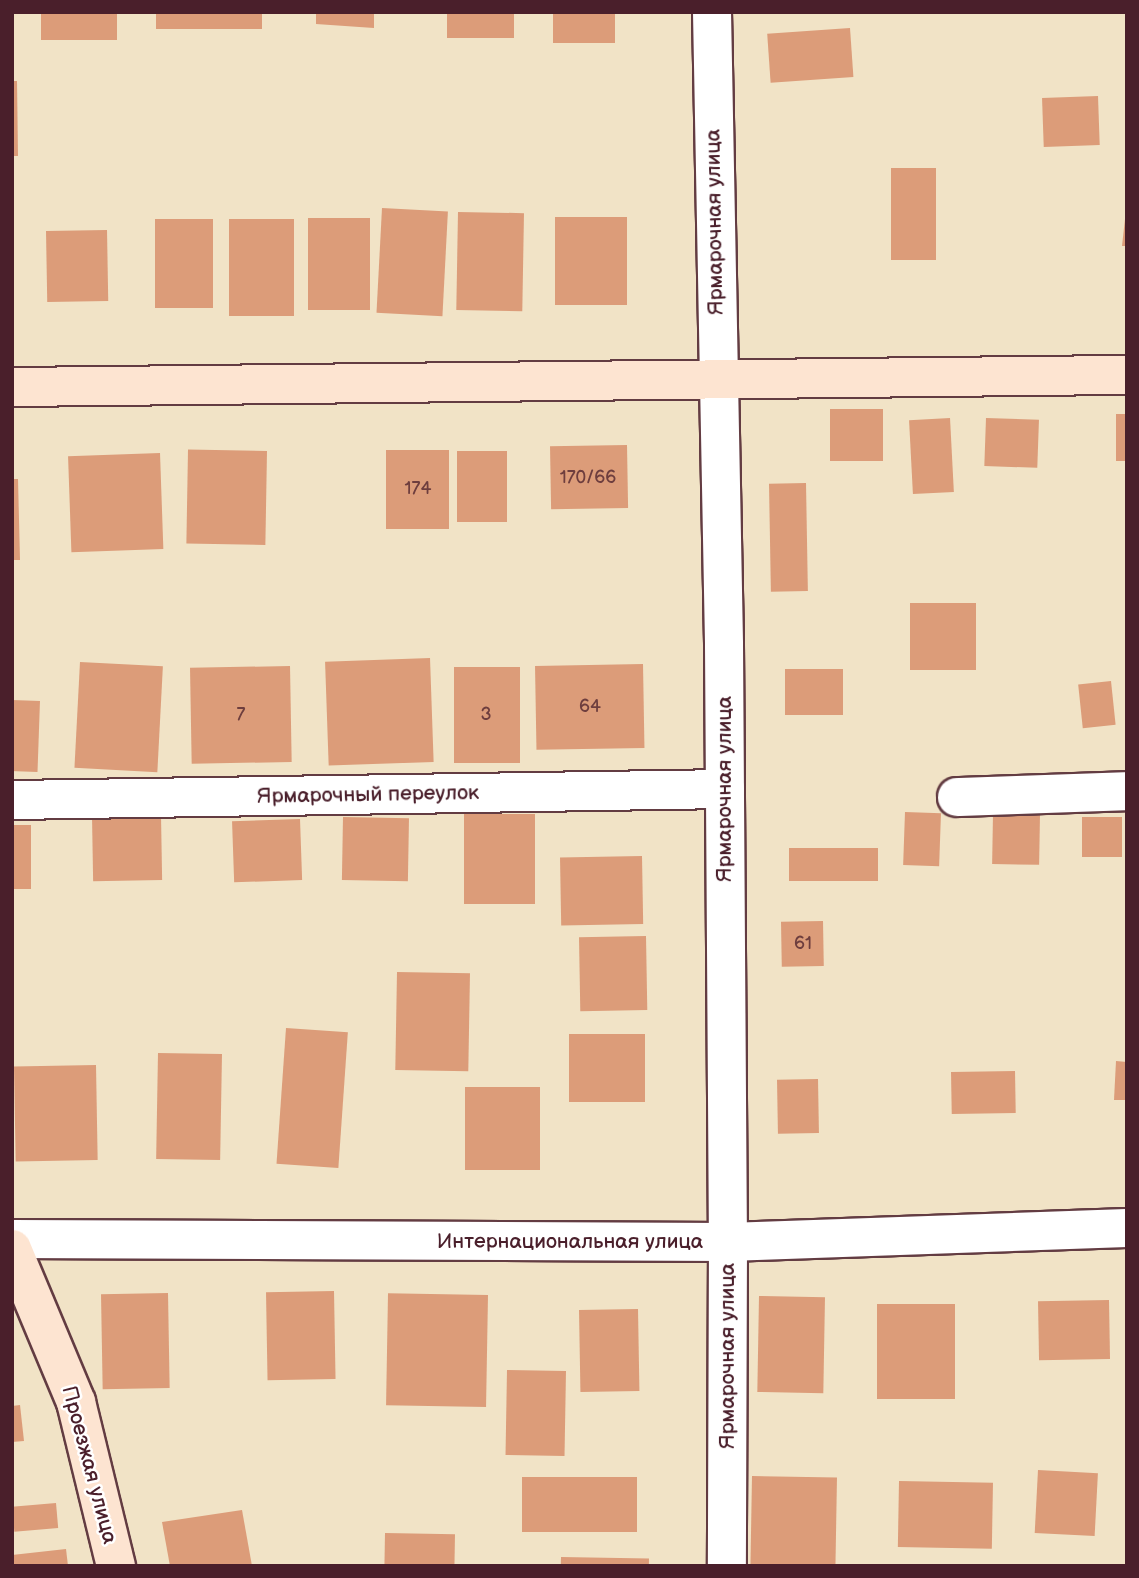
<!DOCTYPE html>
<html>
<head>
<meta charset="utf-8">
<style>
  body { margin:0 }
  #map { position:relative; width:1139px; height:1578px; overflow:hidden; background:#f1e3c6; font-family:"Balsamiq Sans",sans-serif }
  div>[style] { position:absolute }
  .building>* { inset:0; background:#dc9c79; transform-origin:0 0 }
  .roads { filter:drop-shadow(2px 0 #633c42) drop-shadow(-2px 0 #633c42) drop-shadow(0 2px #633c42) drop-shadow(0 -2px #633c42) }
  .minor>* { height:38px; margin:-19px; padding:0 19px; transform-origin:19px; border-radius:19px; background:#fff }
  .secondary>* { height:38px; margin:-19px; padding:0 19px; transform-origin:19px; border-radius:19px; background:#fde4d1 }
  span { translate:-50% -50%; white-space:nowrap; text-align:center; line-height:1.15; -webkit-text-stroke:5px #fff; paint-order:stroke }
  .number-label { font-size:18px; color:#6e3e3e }
  .number-label span { -webkit-text-stroke-width:0 }
  .street-label { font-size:21px; color:#4a1f2b }
  .frame { position:absolute; inset:0; border:14px solid #4a1f2b; pointer-events:none }
</style>
</head>
<body>
<div id="map">
  <div class="building">
    <div style="left:41px;top:12px;width:76px;height:28px"></div>
    <div style="left:156px;top:12px;width:106px;height:17px"></div>
    <div style="clip-path:polygon(316px 12px,374px 12px,374px 28px,316px 24px)"></div>
    <div style="left:447px;top:12px;width:67px;height:26px"></div>
    <div style="left:553px;top:12px;width:62px;height:31px"></div>
    <div style="left:850px;top:28px;width:49px;height:83px;rotate:86deg"></div>
    <div style="clip-path:polygon(12px 81px,17px 81px,18px 156px,12px 156px)"></div>
    <div style="left:1098px;top:96px;width:49px;height:56px;rotate:88deg"></div>
    <div style="left:891px;top:168px;width:45px;height:92px"></div>
    <div style="left:382px;top:208px;width:66px;height:105px;rotate:3deg"></div>
    <div style="left:458px;top:212px;width:66px;height:98px;rotate:1deg"></div>
    <div style="left:555px;top:217px;width:72px;height:88px"></div>
    <div style="left:308px;top:218px;width:62px;height:92px"></div>
    <div style="left:213px;top:219px;width:89px;height:58px;rotate:90deg"></div>
    <div style="left:229px;top:219px;width:65px;height:97px"></div>
    <div style="clip-path:polygon(1125px 219px,1127px 219px,1127px 246px,1122px 246px)"></div>
    <div style="left:107px;top:230px;width:71px;height:61px;rotate:89deg"></div>
    <div style="left:830px;top:409px;width:53px;height:52px"></div>
    <div style="left:1116px;top:414px;width:11px;height:47px"></div>
    <div style="left:950px;top:418px;width:74px;height:41px;rotate:87deg"></div>
    <div style="left:986px;top:418px;width:53px;height:48px;rotate:2deg"></div>
    <div style="left:627px;top:445px;width:63px;height:77px;rotate:89deg"></div>
    <div style="left:386px;top:450px;width:63px;height:79px"></div>
    <div style="left:267px;top:451px;width:94px;height:79px;rotate:91deg"></div>
    <div style="left:507px;top:451px;width:71px;height:50px;rotate:90deg"></div>
    <div style="left:160px;top:453px;width:96px;height:92px;rotate:88deg"></div>
    <div style="clip-path:polygon(12px 479px,18px 479px,20px 560px,12px 560px)"></div>
    <div style="left:806px;top:483px;width:108px;height:37px;rotate:89deg"></div>
    <div style="left:910px;top:603px;width:66px;height:67px"></div>
    <div style="left:430px;top:658px;width:104px;height:105px;rotate:88deg"></div>
    <div style="left:80px;top:662px;width:83px;height:106px;rotate:3deg"></div>
    <div style="left:643px;top:664px;width:84px;height:108px;rotate:89deg"></div>
    <div style="left:290px;top:666px;width:96px;height:100px;rotate:89deg"></div>
    <div style="left:454px;top:667px;width:66px;height:96px"></div>
    <div style="left:785px;top:669px;width:58px;height:46px"></div>
    <div style="left:1111px;top:681px;width:44px;height:33px;rotate:84deg"></div>
    <div style="left:12px;top:700px;width:28px;height:71px;rotate:2deg"></div>
    <div style="left:905px;top:812px;width:36px;height:53px;rotate:2deg"></div>
    <div style="left:464px;top:814px;width:71px;height:90px"></div>
    <div style="left:993px;top:814px;width:47px;height:50px;rotate:1deg"></div>
    <div style="left:161px;top:815px;width:65px;height:69px;rotate:89deg"></div>
    <div style="left:343px;top:817px;width:66px;height:63px;rotate:1deg"></div>
    <div style="left:1082px;top:817px;width:40px;height:40px"></div>
    <div style="left:300px;top:819px;width:61px;height:68px;rotate:88deg"></div>
    <div style="left:12px;top:825px;width:19px;height:64px"></div>
    <div style="left:789px;top:848px;width:89px;height:33px"></div>
    <div style="left:642px;top:856px;width:68px;height:82px;rotate:89deg"></div>
    <div style="left:823px;top:921px;width:45px;height:42px;rotate:89deg"></div>
    <div style="left:646px;top:936px;width:74px;height:67px;rotate:89deg"></div>
    <div style="left:397px;top:972px;width:73px;height:98px;rotate:1deg"></div>
    <div style="left:286px;top:1028px;width:62px;height:136px;rotate:4deg"></div>
    <div style="left:569px;top:1034px;width:76px;height:68px"></div>
    <div style="left:158px;top:1053px;width:64px;height:106px;rotate:1deg"></div>
    <div style="clip-path:polygon(1116px 1061px,1127px 1062px,1127px 1100px,1114px 1100px)"></div>
    <div style="left:96px;top:1065px;width:95px;height:82px;rotate:89deg"></div>
    <div style="left:1015px;top:1071px;width:42px;height:64px;rotate:89deg"></div>
    <div style="left:818px;top:1079px;width:54px;height:41px;rotate:89deg"></div>
    <div style="left:465px;top:1087px;width:75px;height:83px"></div>
    <div style="left:334px;top:1291px;width:88px;height:68px;rotate:89deg"></div>
    <div style="left:168px;top:1293px;width:95px;height:67px;rotate:89deg"></div>
    <div style="left:488px;top:1295px;width:112px;height:100px;rotate:91deg"></div>
    <div style="left:759px;top:1296px;width:66px;height:96px;rotate:1deg"></div>
    <div style="left:1109px;top:1300px;width:59px;height:71px;rotate:89deg"></div>
    <div style="left:877px;top:1304px;width:78px;height:95px"></div>
    <div style="left:638px;top:1309px;width:82px;height:59px;rotate:89deg"></div>
    <div style="left:507px;top:1370px;width:59px;height:85px;rotate:1deg"></div>
    <div style="clip-path:polygon(20px 1405px,24px 1441px,12px 1442px,12px 1406px)"></div>
    <div style="left:1038px;top:1470px;width:60px;height:63px;rotate:3deg"></div>
    <div style="left:752px;top:1476px;width:85px;height:90px;rotate:1deg"></div>
    <div style="left:522px;top:1477px;width:115px;height:55px"></div>
    <div style="left:899px;top:1481px;width:94px;height:66px;rotate:1deg"></div>
    <div style="left:56px;top:1503px;width:25px;height:44px;rotate:85deg"></div>
    <div style="clip-path:polygon(242px 1510px,252px 1566px,170px 1566px,162px 1522px)"></div>
    <div style="left:385px;top:1533px;width:70px;height:33px;rotate:1deg"></div>
    <div style="clip-path:polygon(66px 1549px,68px 1566px,12px 1566px,12px 1555px)"></div>
    <div style="left:561px;top:1557px;width:88px;height:9px;rotate:1deg"></div>
  </div>
  <div class="roads">
    <div class="minor">
      <div style="left:712px;top:12px;width:633px;rotate:88.91deg"></div>
      <div style="left:724px;top:645px;width:597px;rotate:89.62deg"></div>
      <div style="left:728px;top:1242px;width:324px;rotate:90.2deg"></div>
      <div style="left:957px;top:797px;width:170px;rotate:-2deg"></div>
      <div style="left:12px;top:800px;width:713px;rotate:-0.88deg"></div>
      <div style="left:12px;top:1239px;width:716px;rotate:0.24deg"></div>
      <div style="left:728px;top:1242px;width:399px;rotate:-2deg"></div>
    </div>
    <div class="secondary">
      <div style="left:12px;top:387px;width:1115px;rotate:-0.62deg"></div>
      <div style="left:12px;top:1249px;width:166px;rotate:67.3deg"></div>
      <div style="left:76px;top:1402px;width:169px;rotate:76.3deg"></div>
    </div>
  </div>
  <div class="number-label">
    <span style="left:588px;top:478px">170/66</span>
    <span style="left:418px;top:489px">174</span>
    <span style="left:590px;top:707px">64</span>
    <span style="left:241px;top:715px">7</span>
    <span style="left:486px;top:715px">3</span>
    <span style="left:803px;top:944px">61</span>
  </div>
  <div class="street-label">
    <span style="left:715px;top:222px;rotate:-91deg">Ярмарочная улица</span>
    <span style="left:725px;top:789px;rotate:-90deg">Ярмарочная улица</span>
    <span style="left:368px;top:795px;rotate:-1deg">Ярмарочный переулок</span>
    <span style="left:570px;top:1242px">Интернациональная улица</span>
    <span style="left:728px;top:1356px;rotate:-90deg">Ярмарочная улица</span>
    <span style="left:89px;top:1465px;rotate:75deg">Проезжая улица</span>
  </div>
  <div class="frame"></div>
</div>
</body>
</html>
